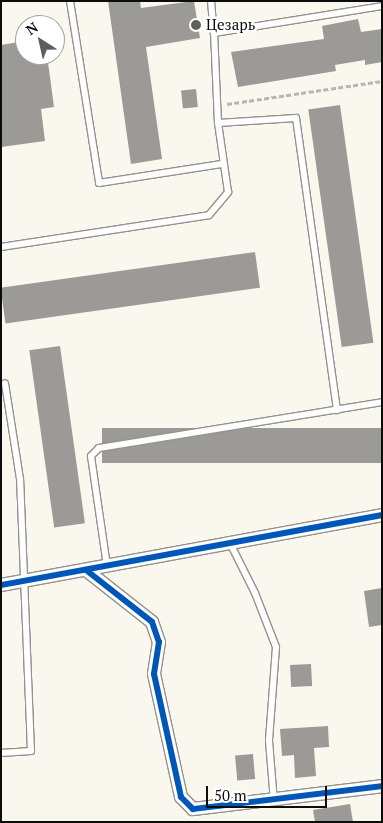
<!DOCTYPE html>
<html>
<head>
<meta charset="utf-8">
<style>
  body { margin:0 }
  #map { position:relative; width:383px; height:823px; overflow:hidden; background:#faf7ef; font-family:"PT Serif",serif }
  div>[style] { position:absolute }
  .building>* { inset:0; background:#9c9a96; transform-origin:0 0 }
  .path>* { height:3px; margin-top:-1.5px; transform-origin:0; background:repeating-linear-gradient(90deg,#b7b6b5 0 5px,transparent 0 7.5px) }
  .roads { filter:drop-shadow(1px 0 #93928e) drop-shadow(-1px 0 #93928e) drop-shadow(0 1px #93928e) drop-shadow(0 -1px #93928e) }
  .lane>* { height:6px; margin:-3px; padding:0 3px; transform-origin:3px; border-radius:3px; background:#fefefd }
  .street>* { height:12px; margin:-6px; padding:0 6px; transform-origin:6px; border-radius:6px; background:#fefefd }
  .cycleway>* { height:6px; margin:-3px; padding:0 3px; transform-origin:3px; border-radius:3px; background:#0057b8 }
  .dots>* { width:14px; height:14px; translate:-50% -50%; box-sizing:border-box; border:2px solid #fff; border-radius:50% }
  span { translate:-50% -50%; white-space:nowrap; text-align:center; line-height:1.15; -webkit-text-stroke:5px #fff; paint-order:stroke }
  .poi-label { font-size:15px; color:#0c0c0c }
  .left { translate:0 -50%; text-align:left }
  .frame { position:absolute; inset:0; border:2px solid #0c0c0c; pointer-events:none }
  .north { position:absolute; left:15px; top:15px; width:50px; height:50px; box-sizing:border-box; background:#fff; border:1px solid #9e9e9e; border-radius:50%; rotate:325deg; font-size:14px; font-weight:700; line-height:20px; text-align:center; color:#0c0c0c }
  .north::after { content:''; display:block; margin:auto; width:18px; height:22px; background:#5f5e5b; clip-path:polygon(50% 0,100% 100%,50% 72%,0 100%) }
  .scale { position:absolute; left:206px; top:786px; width:121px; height:22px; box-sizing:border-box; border:2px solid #0c0c0c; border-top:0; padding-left:6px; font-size:15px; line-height:18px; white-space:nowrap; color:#0c0c0c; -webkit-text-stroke:4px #fff; paint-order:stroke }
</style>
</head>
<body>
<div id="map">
  <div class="building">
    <div style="clip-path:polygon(108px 1px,140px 1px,141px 8px,194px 1px,200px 38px,146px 47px,162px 159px,131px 164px)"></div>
    <div style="clip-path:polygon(358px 19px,361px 32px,382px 29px,382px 62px,365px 65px,365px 60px,335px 65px,336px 71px,238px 87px,231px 52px,324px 39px,322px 26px)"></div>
    <div style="clip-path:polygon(25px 41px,25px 55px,47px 55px,54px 107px,41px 109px,45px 141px,1px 147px,1px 45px)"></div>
    <div style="left:196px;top:89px;width:18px;height:15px;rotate:84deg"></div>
    <div style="left:340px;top:105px;width:240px;height:32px;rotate:82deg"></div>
    <div style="left:255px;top:252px;width:36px;height:257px;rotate:82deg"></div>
    <div style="left:60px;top:346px;width:179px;height:31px;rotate:82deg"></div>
    <div style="left:382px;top:428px;width:35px;height:280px;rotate:90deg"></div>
    <div style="clip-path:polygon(382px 588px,382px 625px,369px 627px,364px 591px)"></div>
    <div style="left:311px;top:664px;width:22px;height:21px;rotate:87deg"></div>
    <div style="clip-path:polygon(328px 726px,329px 747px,314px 748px,316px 776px,295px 778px,294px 755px,282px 756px,280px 729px)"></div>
    <div style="left:253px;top:754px;width:25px;height:18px;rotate:85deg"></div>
    <div style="clip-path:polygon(350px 804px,353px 822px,315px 822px,313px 810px)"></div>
  </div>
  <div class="path">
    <div style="left:227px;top:104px;width:157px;rotate:-8.4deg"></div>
  </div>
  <div class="roads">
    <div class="lane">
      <div style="left:70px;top:1px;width:184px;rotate:80.9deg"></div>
      <div style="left:99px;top:183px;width:124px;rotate:-8.8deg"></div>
      <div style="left:211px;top:1px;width:32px;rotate:85deg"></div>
      <div style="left:218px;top:123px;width:78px;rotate:-3.7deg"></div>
      <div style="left:296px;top:118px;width:295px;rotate:82deg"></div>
      <div style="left:1px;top:247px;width:210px;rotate:-8.7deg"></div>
      <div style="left:209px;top:215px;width:30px;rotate:-50deg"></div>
      <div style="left:228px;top:192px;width:70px;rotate:-98.2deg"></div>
      <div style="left:218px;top:123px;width:90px;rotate:-92.5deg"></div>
      <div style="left:214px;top:33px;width:170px;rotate:-9.1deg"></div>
      <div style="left:230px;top:543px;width:56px;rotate:63.4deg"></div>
      <div style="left:255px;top:593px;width:58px;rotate:68.7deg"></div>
      <div style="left:276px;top:647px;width:94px;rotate:94.3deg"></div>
      <div style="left:269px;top:741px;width:61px;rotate:85.3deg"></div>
      <div style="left:107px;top:566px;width:111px;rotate:-98.3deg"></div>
      <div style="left:91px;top:456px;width:11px;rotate:-45deg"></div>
      <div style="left:99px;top:448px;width:287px;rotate:-9.2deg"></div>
      <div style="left:1px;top:753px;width:30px;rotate:-4deg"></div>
      <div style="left:31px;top:751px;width:272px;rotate:-92.3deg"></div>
      <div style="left:20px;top:479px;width:97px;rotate:-98.9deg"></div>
    </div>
    <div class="street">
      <div style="left:86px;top:570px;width:84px;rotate:38.2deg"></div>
      <div style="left:152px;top:622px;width:21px;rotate:71deg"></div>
      <div style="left:159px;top:642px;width:32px;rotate:99deg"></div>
      <div style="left:154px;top:674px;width:126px;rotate:77.6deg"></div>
      <div style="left:181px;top:797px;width:17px;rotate:45deg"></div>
      <div style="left:193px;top:809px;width:190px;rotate:-6.9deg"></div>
      <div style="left:1px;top:585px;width:387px;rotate:-10.4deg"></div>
    </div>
  </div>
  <div class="cycleway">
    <div style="left:86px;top:570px;width:84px;rotate:38.2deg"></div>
    <div style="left:152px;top:622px;width:21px;rotate:71deg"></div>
    <div style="left:159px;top:642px;width:32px;rotate:99deg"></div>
    <div style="left:154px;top:674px;width:126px;rotate:77.6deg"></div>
    <div style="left:181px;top:797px;width:17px;rotate:45deg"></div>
    <div style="left:193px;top:809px;width:190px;rotate:-6.9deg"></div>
    <div style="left:1px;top:585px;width:387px;rotate:-10.4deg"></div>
  </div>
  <div class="dots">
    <div style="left:196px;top:25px;background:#5f5e5b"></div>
  </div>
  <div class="poi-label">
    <span class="left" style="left:206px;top:25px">Цезарь</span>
  </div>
  <div class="frame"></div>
  <div class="north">N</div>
  <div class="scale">50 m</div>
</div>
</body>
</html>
